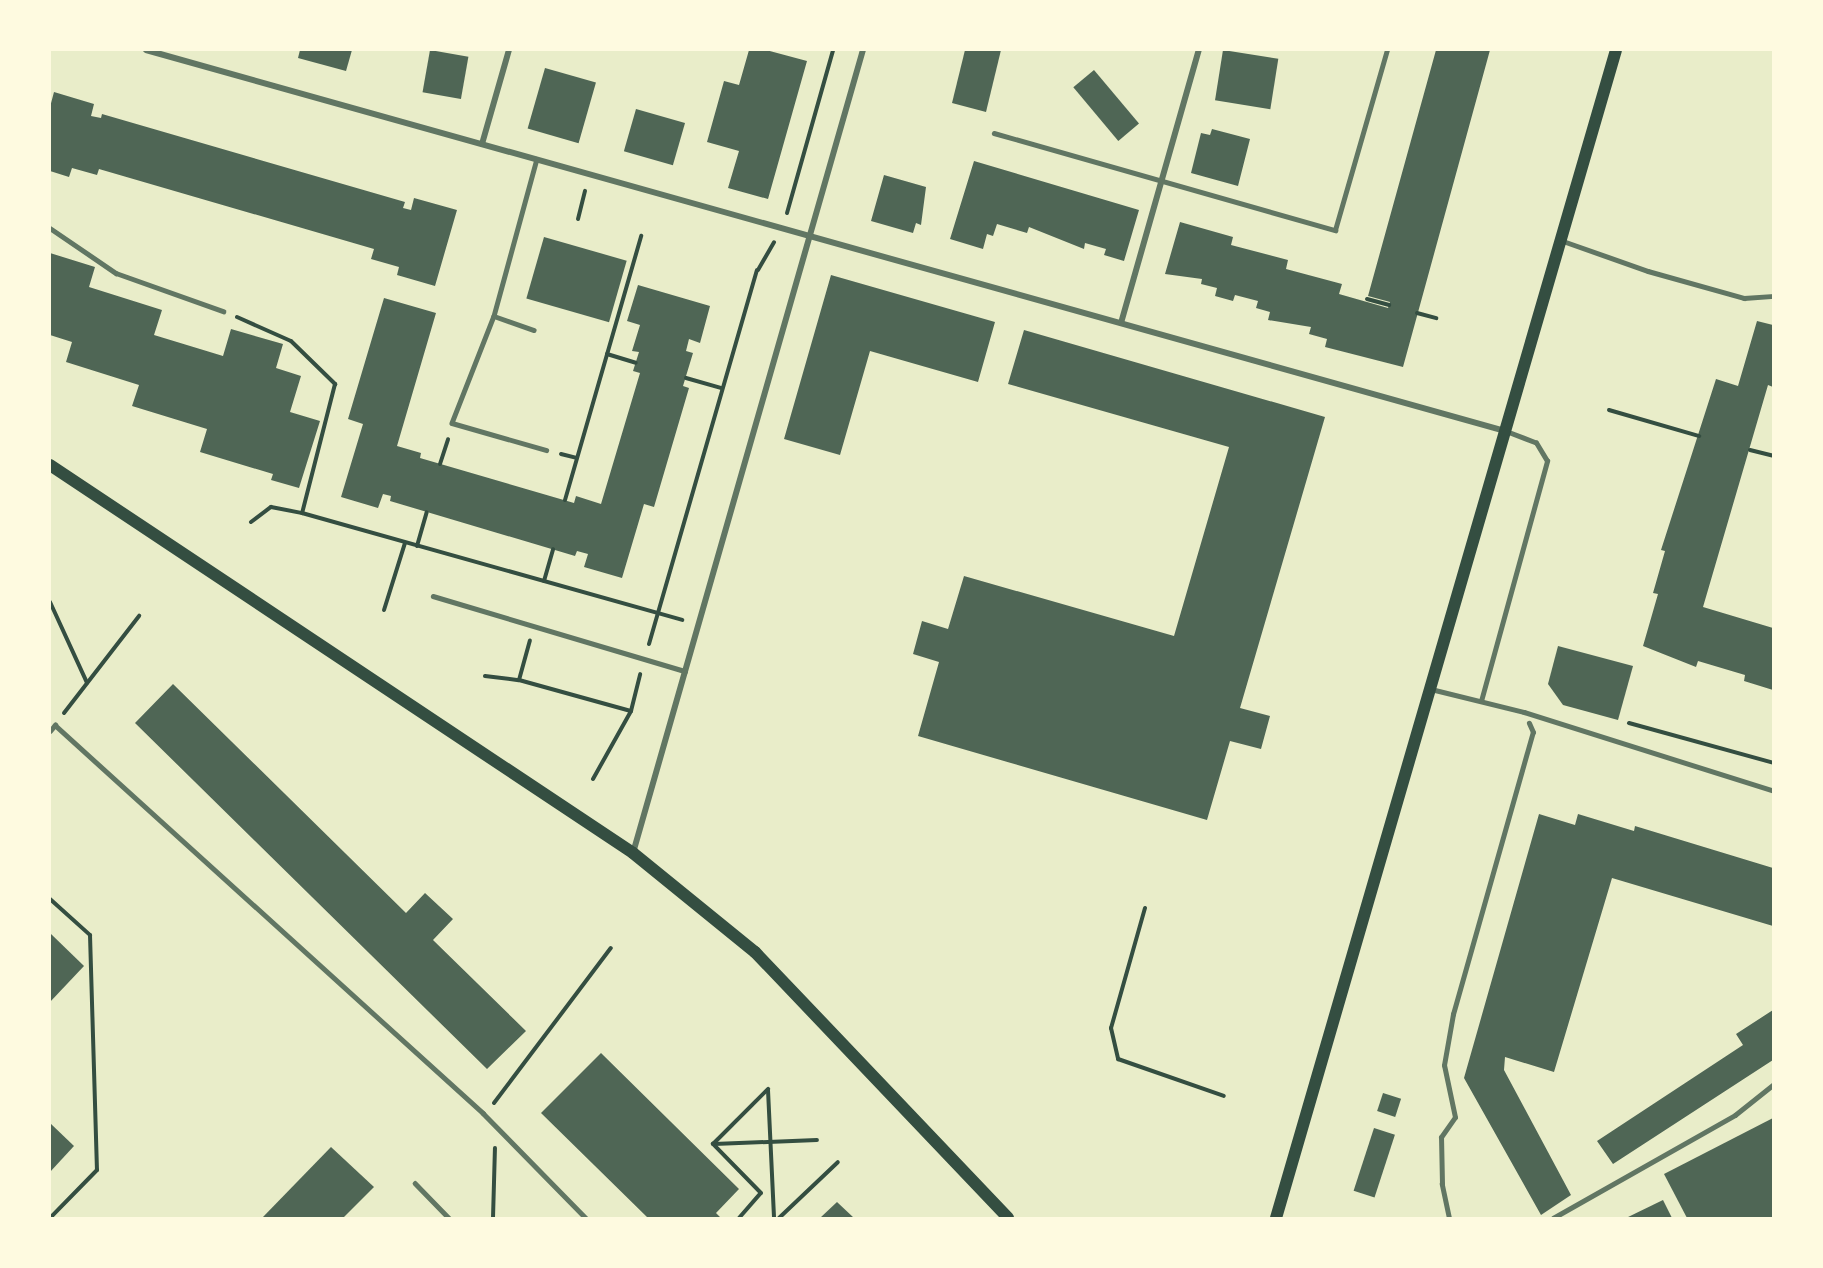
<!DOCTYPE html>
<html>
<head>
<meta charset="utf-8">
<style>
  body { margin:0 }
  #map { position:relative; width:1823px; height:1268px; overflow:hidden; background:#e9edc9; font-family:Raleway,sans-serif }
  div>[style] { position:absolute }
  .building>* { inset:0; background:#4f6655; transform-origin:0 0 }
  .path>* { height:4px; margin:-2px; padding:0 2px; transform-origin:2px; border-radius:2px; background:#344e41 }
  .service>* { height:4.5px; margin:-2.25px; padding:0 2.25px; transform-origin:2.25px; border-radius:2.25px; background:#617663 }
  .pedestrian>* { height:5px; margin:-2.5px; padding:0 2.5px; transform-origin:2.5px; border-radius:2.5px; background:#617663 }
  .minor>* { height:6px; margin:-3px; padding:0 3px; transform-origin:3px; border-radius:3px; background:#617663 }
  .secondary>* { height:12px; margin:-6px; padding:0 6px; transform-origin:6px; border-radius:6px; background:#344e41 }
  span { translate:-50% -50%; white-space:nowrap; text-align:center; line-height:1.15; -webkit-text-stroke:6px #fefae0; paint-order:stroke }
  .frame { position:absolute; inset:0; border:51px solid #fefae0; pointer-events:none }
</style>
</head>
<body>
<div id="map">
  <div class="building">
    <div style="clip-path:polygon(300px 50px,352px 50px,346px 71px,298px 58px)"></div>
    <div style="left:430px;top:50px;width:39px;height:43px;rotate:10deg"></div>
    <div style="clip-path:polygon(749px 50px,766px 50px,807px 61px,768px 199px,728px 188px,739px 151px,707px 142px,724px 81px,739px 85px)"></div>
    <div style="clip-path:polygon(965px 50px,1001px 50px,986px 112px,952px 103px)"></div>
    <div style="left:1223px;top:50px;width:56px;height:51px;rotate:9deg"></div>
    <div style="clip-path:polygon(1436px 50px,1490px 50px,1403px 367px,1325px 347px,1327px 339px,1309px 334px,1311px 327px,1268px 320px,1270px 312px,1256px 308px,1258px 301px,1235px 295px,1233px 301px,1215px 296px,1217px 288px,1201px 284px,1202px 279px,1165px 274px,1180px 222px,1233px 237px,1231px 245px,1288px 260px,1286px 269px,1342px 284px,1339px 294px,1388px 308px,1390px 302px,1368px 296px)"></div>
    <div style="left:545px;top:68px;width:53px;height:63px;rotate:16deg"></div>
    <div style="left:1094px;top:70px;width:70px;height:27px;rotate:50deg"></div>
    <div style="clip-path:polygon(54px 92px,94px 104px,91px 116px,101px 118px,102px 114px,405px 202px,403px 208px,411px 210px,414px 198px,457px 210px,435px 286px,397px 275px,399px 267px,371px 259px,374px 249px,99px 169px,97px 175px,72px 168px,69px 177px,50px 171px,50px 107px)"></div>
    <div style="left:636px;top:109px;width:51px;height:44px;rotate:16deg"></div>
    <div style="clip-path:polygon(1212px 129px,1250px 139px,1238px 186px,1191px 173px,1201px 133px,1210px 135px)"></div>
    <div style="clip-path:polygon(974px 161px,1139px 210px,1124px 261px,1104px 255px,1106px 249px,1085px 243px,1084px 249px,1029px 227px,1027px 233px,997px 224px,993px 236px,987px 234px,983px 249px,950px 239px)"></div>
    <div style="clip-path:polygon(884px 175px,926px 187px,921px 225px,916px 223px,913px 233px,871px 221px)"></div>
    <div style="left:544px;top:237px;width:86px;height:64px;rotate:16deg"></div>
    <div style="clip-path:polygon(50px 253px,95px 267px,89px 287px,162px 310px,154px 335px,223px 356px,231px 329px,283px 344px,276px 368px,301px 376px,290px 412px,320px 421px,299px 488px,271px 480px,273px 474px,200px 452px,207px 429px,132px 406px,139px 385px,66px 362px,72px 342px,50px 335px)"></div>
    <div style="clip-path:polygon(831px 275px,995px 322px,978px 382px,870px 351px,840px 455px,784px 439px)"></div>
    <div style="clip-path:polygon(638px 285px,710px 306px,700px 343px,689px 339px,686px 351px,693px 353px,683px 386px,689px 388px,654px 507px,644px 504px,622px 578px,584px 567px,588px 554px,577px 551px,575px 556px,390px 501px,391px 496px,383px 494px,378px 508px,341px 497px,363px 424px,348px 419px,384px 298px,436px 313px,397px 446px,421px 453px,420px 458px,574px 503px,576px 496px,601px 504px,640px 373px,633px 371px,639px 352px,632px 351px,640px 325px,627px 321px)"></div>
    <div style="clip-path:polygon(1757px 321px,1773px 325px,1773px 387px,1768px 385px,1703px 607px,1773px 628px,1773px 690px,1744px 681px,1745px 675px,1698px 661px,1696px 667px,1643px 646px,1658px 594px,1653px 593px,1665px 551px,1661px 550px,1716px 379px,1738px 386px)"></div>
    <div style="clip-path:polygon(1024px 330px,1325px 417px,1240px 708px,1270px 716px,1261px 749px,1230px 741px,1207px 820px,918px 736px,939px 662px,913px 654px,922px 621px,948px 629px,964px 576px,1174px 636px,1229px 447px,1008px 384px)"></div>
    <div style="clip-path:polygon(1558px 646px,1633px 666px,1618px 720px,1563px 705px,1548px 684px)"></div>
    <div style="clip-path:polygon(173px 684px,406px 913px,425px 893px,453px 919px,433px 940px,526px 1031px,487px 1069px,135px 723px)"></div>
    <div style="clip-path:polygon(1539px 814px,1575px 825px,1578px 814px,1634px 831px,1635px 826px,1773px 868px,1773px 926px,1612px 878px,1554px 1072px,1505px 1057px,1504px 1070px,1571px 1195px,1541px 1215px,1464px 1078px)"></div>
    <div style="clip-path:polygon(50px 933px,84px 966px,50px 1002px)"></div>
    <div style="clip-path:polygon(1773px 1010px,1773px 1060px,1613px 1164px,1597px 1141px,1743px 1045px,1736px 1034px)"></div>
    <div style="clip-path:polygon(601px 1053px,739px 1189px,716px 1213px,721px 1218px,648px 1218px,541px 1113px)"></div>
    <div style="left:1383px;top:1093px;width:19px;height:19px;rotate:18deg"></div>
    <div style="clip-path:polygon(1773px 1118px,1773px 1218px,1687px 1218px,1664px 1174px)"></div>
    <div style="clip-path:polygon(50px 1123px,74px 1146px,50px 1172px)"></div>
    <div style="left:1374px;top:1128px;width:22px;height:66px;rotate:18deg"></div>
    <div style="clip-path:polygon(331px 1147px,374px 1187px,343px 1218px,262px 1218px)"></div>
    <div style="clip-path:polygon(1663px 1200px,1672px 1218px,1626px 1218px)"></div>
    <div style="clip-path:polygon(837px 1202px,854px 1218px,820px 1218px)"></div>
  </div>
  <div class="path">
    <div style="left:787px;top:213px;width:169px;rotate:-74.2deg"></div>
    <div style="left:578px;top:219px;width:29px;rotate:-76deg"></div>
    <div style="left:758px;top:270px;width:32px;rotate:-60deg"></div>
    <div style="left:1367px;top:299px;width:23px;rotate:15deg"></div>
    <div style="left:1417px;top:313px;width:20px;rotate:15deg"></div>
    <div style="left:237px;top:317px;width:59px;rotate:24deg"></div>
    <div style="left:291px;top:341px;width:62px;rotate:44.3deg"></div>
    <div style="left:335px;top:384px;width:133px;rotate:104.3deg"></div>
    <div style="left:607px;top:354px;width:30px;rotate:17deg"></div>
    <div style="left:686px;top:378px;width:37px;rotate:16deg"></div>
    <div style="left:1609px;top:410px;width:94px;rotate:16.1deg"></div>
    <div style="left:1750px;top:450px;width:25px;rotate:14deg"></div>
    <div style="left:561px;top:454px;width:16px;rotate:14deg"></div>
    <div style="left:440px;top:464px;width:26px;rotate:-72deg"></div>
    <div style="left:565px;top:500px;width:275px;rotate:-73.9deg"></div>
    <div style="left:251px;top:522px;width:25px;rotate:-37deg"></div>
    <div style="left:271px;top:507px;width:32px;rotate:11deg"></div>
    <div style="left:302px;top:513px;width:395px;rotate:15.7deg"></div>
    <div style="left:417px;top:546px;width:35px;rotate:-74deg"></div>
    <div style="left:544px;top:581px;width:33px;rotate:-74deg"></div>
    <div style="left:50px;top:602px;width:89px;rotate:65.4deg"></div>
    <div style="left:384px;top:610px;width:70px;rotate:-72.6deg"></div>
    <div style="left:649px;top:644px;width:389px;rotate:-73.9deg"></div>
    <div style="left:485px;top:676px;width:34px;rotate:7deg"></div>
    <div style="left:519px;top:680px;width:116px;rotate:15.5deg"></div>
    <div style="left:519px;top:680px;width:41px;rotate:-74.6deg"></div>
    <div style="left:64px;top:713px;width:123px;rotate:-52.3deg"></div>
    <div style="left:1629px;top:723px;width:150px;rotate:15.4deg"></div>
    <div style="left:593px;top:779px;width:78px;rotate:-60.8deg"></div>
    <div style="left:631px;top:711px;width:38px;rotate:-76deg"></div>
    <div style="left:50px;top:899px;width:54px;rotate:42deg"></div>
    <div style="left:90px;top:935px;width:235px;rotate:88.3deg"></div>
    <div style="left:97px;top:1170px;width:67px;rotate:134.4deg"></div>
    <div style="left:1145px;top:908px;width:125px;rotate:105.8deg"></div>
    <div style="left:1111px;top:1028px;width:32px;rotate:77deg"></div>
    <div style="left:1118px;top:1059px;width:112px;rotate:19.2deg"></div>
    <div style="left:768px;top:1090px;width:128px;rotate:87.3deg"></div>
    <div style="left:494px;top:1103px;width:194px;rotate:-53deg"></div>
    <div style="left:714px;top:1144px;width:103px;rotate:-2.2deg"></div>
    <div style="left:493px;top:1218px;width:70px;rotate:-88.4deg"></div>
    <div style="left:739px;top:1218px;width:33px;rotate:-49deg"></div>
    <div style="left:761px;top:1193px;width:69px;rotate:-134.4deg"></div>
    <div style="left:713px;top:1144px;width:78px;rotate:-45deg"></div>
    <div style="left:779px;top:1218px;width:81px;rotate:-43.5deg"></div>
  </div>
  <div class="service">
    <div style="left:994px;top:133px;width:355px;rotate:15.9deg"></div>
    <div style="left:1335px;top:230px;width:187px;rotate:-73.9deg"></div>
    <div style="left:537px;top:159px;width:163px;rotate:105.3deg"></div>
    <div style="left:494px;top:316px;width:115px;rotate:111.4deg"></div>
    <div style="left:452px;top:423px;width:98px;rotate:16deg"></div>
    <div style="left:50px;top:228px;width:80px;rotate:34.3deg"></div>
    <div style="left:116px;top:273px;width:114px;rotate:19.6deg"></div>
    <div style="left:1563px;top:241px;width:90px;rotate:19.4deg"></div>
    <div style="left:1648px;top:271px;width:100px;rotate:15.7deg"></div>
    <div style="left:1744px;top:298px;width:30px;rotate:-4deg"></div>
    <div style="left:494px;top:316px;width:42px;rotate:19.3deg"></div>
    <div style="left:433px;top:596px;width:263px;rotate:16.6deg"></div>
    <div style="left:1431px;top:689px;width:96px;rotate:13.9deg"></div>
    <div style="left:1524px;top:712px;width:262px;rotate:17.5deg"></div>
    <div style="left:1481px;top:701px;width:249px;rotate:-74.6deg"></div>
    <div style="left:1547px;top:461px;width:21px;rotate:-121deg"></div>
    <div style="left:1536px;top:443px;width:33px;rotate:-159deg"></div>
    <div style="left:50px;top:731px;width:8px;rotate:-50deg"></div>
    <div style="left:55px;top:725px;width:578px;rotate:42.19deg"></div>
    <div style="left:483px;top:1113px;width:147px;rotate:45.6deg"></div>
    <div style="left:415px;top:1183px;width:49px;rotate:45.8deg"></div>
    <div style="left:1553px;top:1218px;width:209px;rotate:-29.5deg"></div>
    <div style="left:1735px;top:1115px;width:50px;rotate:-38.5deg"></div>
  </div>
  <div class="pedestrian">
    <div style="left:1449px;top:1218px;width:35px;rotate:-102deg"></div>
    <div style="left:1442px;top:1184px;width:47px;rotate:-91.2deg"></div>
    <div style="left:1441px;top:1137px;width:24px;rotate:-55deg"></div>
    <div style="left:1455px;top:1117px;width:53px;rotate:-101.9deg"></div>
    <div style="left:1444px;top:1065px;width:52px;rotate:-80deg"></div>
    <div style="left:1453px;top:1014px;width:293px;rotate:-74.2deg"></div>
    <div style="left:1533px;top:732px;width:10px;rotate:-114deg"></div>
  </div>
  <div class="minor">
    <div style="left:146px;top:50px;width:1411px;rotate:15.66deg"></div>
    <div style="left:482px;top:144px;width:98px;rotate:-74deg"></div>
    <div style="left:1121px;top:323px;width:284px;rotate:-74.1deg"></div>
    <div style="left:633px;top:853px;width:835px;rotate:-74.02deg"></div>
  </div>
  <div class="secondary">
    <div style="left:50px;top:465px;width:700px;rotate:33.64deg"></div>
    <div style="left:633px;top:853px;width:157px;rotate:39.1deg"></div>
    <div style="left:755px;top:952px;width:367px;rotate:46.4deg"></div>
    <div style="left:1276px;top:1218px;width:1216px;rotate:-73.77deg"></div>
  </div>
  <div class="frame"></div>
</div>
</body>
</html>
